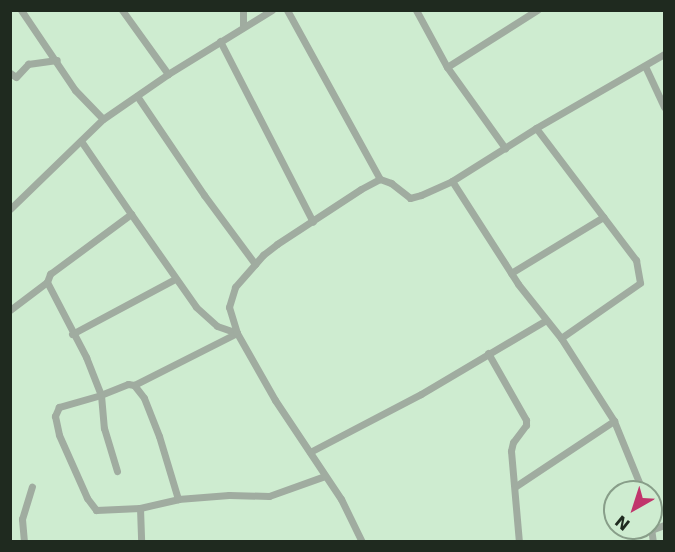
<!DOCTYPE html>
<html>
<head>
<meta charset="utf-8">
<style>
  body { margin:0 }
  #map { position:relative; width:675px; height:552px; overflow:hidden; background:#ceecd0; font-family:"DejaVu Sans",sans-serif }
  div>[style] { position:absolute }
  .minor>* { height:7px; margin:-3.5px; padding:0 3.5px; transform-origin:3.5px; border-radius:3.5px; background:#a0aca0 }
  span { translate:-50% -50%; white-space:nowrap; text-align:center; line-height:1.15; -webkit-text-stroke:6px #ceecd0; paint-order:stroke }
  .frame { position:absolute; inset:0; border:12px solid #1f2a1f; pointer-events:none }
  .north { position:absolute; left:603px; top:480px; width:60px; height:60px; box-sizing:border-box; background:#ceecd0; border:2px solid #889e89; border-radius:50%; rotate:219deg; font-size:16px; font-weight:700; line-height:24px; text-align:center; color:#1f2a1f }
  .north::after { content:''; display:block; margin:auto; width:21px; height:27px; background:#c1356c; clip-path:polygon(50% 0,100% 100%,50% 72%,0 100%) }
</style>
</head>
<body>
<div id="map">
  <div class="minor">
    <div style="left:21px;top:10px;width:97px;rotate:56deg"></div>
    <div style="left:75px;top:90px;width:40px;rotate:46deg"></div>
    <div style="left:122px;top:10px;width:79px;rotate:54.3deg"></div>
    <div style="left:243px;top:10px;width:16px;rotate:90deg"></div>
    <div style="left:287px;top:10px;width:193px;rotate:61.2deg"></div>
    <div style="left:416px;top:10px;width:65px;rotate:61.5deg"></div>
    <div style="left:447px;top:67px;width:100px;rotate:54.4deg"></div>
    <div style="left:220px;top:41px;width:203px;rotate:62.8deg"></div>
    <div style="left:645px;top:66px;width:45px;rotate:65.1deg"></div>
    <div style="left:447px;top:67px;width:107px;rotate:-32.3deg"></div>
    <div style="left:10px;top:73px;width:7px;rotate:34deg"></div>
    <div style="left:16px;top:77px;width:18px;rotate:-47deg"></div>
    <div style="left:28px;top:64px;width:29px;rotate:-8deg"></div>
    <div style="left:137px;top:96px;width:120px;rotate:55.9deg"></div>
    <div style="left:204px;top:195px;width:86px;rotate:53.5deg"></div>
    <div style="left:536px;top:128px;width:166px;rotate:52.9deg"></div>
    <div style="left:636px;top:260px;width:23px;rotate:80deg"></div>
    <div style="left:640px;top:283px;width:96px;rotate:145.2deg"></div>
    <div style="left:81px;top:141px;width:88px;rotate:55.6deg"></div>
    <div style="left:452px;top:181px;width:122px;rotate:57.3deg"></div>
    <div style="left:518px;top:284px;width:69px;rotate:51.5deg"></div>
    <div style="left:561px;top:338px;width:98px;rotate:57.4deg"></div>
    <div style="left:614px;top:421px;width:77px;rotate:67.8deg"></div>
    <div style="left:10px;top:209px;width:129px;rotate:-44.1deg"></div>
    <div style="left:103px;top:119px;width:79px;rotate:-34.7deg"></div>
    <div style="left:168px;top:74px;width:122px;rotate:-31.6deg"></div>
    <div style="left:511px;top:273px;width:108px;rotate:-31.3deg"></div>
    <div style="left:47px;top:282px;width:85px;rotate:62.5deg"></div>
    <div style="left:86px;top:357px;width:41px;rotate:68.5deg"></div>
    <div style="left:101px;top:395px;width:33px;rotate:85deg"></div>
    <div style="left:104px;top:428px;width:45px;rotate:73.2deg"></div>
    <div style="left:10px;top:310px;width:46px;rotate:-37.1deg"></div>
    <div style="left:47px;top:282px;width:9px;rotate:-69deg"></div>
    <div style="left:50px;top:274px;width:101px;rotate:-36.5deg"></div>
    <div style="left:131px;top:214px;width:113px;rotate:55deg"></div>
    <div style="left:196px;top:307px;width:28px;rotate:42deg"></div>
    <div style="left:217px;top:326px;width:21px;rotate:19deg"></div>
    <div style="left:237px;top:333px;width:115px;rotate:153.2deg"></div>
    <div style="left:134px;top:385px;width:6px;rotate:-171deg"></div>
    <div style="left:128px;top:384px;width:29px;rotate:158deg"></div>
    <div style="left:101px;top:395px;width:44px;rotate:164.1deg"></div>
    <div style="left:59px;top:407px;width:10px;rotate:114deg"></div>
    <div style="left:55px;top:416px;width:19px;rotate:78deg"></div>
    <div style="left:59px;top:435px;width:69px;rotate:66deg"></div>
    <div style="left:87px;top:498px;width:15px;rotate:53deg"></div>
    <div style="left:96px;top:510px;width:44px;rotate:-2.6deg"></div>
    <div style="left:140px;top:508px;width:39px;rotate:-13deg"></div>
    <div style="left:178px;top:499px;width:51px;rotate:-4.5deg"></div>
    <div style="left:229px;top:495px;width:40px;rotate:1.4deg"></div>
    <div style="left:269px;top:496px;width:59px;rotate:-19.7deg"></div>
    <div style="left:72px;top:334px;width:117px;rotate:-28.1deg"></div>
    <div style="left:488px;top:353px;width:77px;rotate:60.4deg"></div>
    <div style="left:526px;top:420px;width:5px;rotate:90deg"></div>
    <div style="left:526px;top:425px;width:21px;rotate:127deg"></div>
    <div style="left:513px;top:442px;width:9px;rotate:103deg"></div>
    <div style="left:511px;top:451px;width:91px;rotate:85deg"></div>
    <div style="left:134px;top:385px;width:16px;rotate:52deg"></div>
    <div style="left:144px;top:398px;width:41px;rotate:68.5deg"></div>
    <div style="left:159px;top:436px;width:66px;rotate:73.2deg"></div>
    <div style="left:310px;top:452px;width:125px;rotate:-27.6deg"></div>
    <div style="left:421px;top:394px;width:145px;rotate:-30.6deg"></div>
    <div style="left:516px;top:486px;width:118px;rotate:-33.6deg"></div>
    <div style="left:140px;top:508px;width:34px;rotate:88deg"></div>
    <div style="left:651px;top:528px;width:14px;rotate:82deg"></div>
    <div style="left:651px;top:530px;width:14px;rotate:-21deg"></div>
    <div style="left:24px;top:542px;width:23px;rotate:-95deg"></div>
    <div style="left:22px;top:519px;width:34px;rotate:-73deg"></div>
    <div style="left:362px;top:542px;width:48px;rotate:-116deg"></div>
    <div style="left:341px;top:499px;width:119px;rotate:-123.7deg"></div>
    <div style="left:275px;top:400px;width:77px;rotate:-119.6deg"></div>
    <div style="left:237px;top:333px;width:27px;rotate:-107deg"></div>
    <div style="left:229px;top:307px;width:21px;rotate:-73deg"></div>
    <div style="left:235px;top:287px;width:43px;rotate:-48.8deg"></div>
    <div style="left:263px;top:255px;width:18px;rotate:-38deg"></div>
    <div style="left:277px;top:244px;width:100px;rotate:-33.2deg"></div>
    <div style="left:361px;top:189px;width:21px;rotate:-28deg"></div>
    <div style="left:380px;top:179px;width:12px;rotate:20deg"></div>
    <div style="left:391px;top:183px;width:24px;rotate:38deg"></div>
    <div style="left:410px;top:198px;width:11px;rotate:-15deg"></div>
    <div style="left:421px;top:195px;width:34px;rotate:-24deg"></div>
    <div style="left:452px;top:181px;width:99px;rotate:-32.2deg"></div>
    <div style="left:536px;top:128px;width:148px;rotate:-30deg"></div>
  </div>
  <div class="frame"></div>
  <div class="north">N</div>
</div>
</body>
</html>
